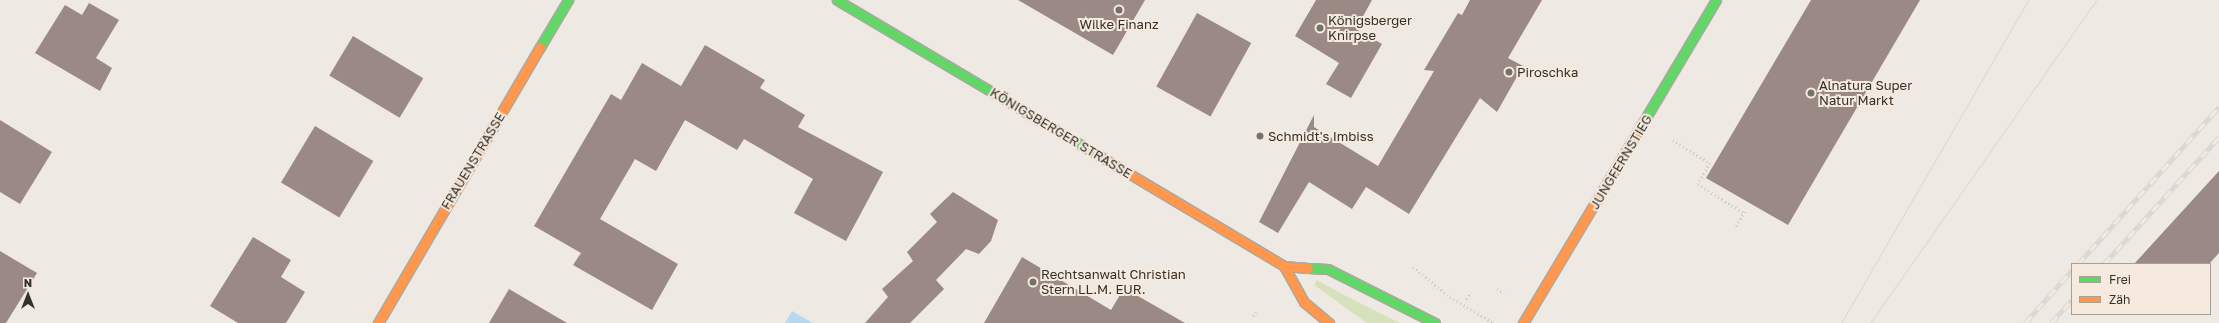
<!DOCTYPE html>
<html>
<head>
<meta charset="utf-8">
<style>
  body { margin:0 }
  #map { position:relative; width:2219px; height:323px; overflow:hidden; background:#efe9e3; font-family:"Golos Text",sans-serif }
  div>[style] { position:absolute }
  .green>* { inset:0; background:#d7e1be }
  .water>* { inset:0; background:#b9d8ee }
  .building>* { inset:0; background:#9b8986; transform-origin:0 0 }
  .path>* { height:2.5px; margin-top:-1.25px; transform-origin:0; background:repeating-linear-gradient(90deg,#cccac9 0 1px,transparent 0 4px) }
  .roads { filter:drop-shadow(1px 0 #aba7a2) drop-shadow(-1px 0 #aba7a2) drop-shadow(0 1px #aba7a2) drop-shadow(0 -1px #aba7a2) }
  .fast>* { height:9px; margin:-4.5px; padding:0 4.5px; transform-origin:4.5px; border-radius:4.5px; background:#63d668 }
  .slow>* { height:9px; margin:-4.5px; padding:0 4.5px; transform-origin:4.5px; border-radius:4.5px; background:#ff974d }
  .tram>* { height:1px; margin:-0.5px; padding:0 0.5px; transform-origin:0.5px; border-radius:0.5px; background:#dad8d5 }
  .rail>* { height:4.5px; margin-top:-2.25px; transform-origin:0; background:repeating-linear-gradient(90deg,#f5eadd 0 9px,#dad8d5 0 18px); box-sizing:border-box; border-block:1px solid #dad8d5 }
  .dots>* { width:11px; height:11px; translate:-50% -50%; box-sizing:border-box; border:2px solid #f5eadd; border-radius:50% }
  span { translate:-50% -50%; white-space:nowrap; text-align:center; line-height:1.15; -webkit-text-stroke:4px #f5eadd; paint-order:stroke }
  .poi-label { font-size:13px; color:#34302b }
  .left { translate:0 -50%; text-align:left }
  .street-label { font-size:13px; color:#34302b }
  .legend { position:absolute; left:2071px; top:263px; width:140px; height:52px; box-sizing:border-box; background:#f5eadd; border:1px solid #a8a096; margin:0; padding:5px 7px; list-style:none; font-size:12px; color:#34302b }
  .legend li { display:flex; align-items:center; gap:8px; height:20px }
  .legend b { width:20px; border:1px solid #a8a096 }
  .north { position:absolute; left:8px; top:275px; width:40px; height:40px; -webkit-text-stroke:3px #f5eadd; paint-order:stroke; rotate:0deg; font-size:11px; font-weight:700; line-height:16px; text-align:center; color:#34302b }
  .north::after { content:''; display:block; margin:auto; width:14px; height:18px; background:#34302b; clip-path:polygon(50% 0,100% 100%,50% 72%,0 100%) }
</style>
</head>
<body>
<div id="map">
  <div class="green">
    <div style="clip-path:polygon(1317px 280px,1348px 297px,1400px 323px,1367px 323px,1314px 285px)"></div>
  </div>
  <div class="water">
    <div style="clip-path:polygon(792px 311px,813px 323px,785px 323px)"></div>
  </div>
  <div class="building">
    <div style="clip-path:polygon(1018px 0,1145px 0,1113px 55px)"></div>
    <div style="clip-path:polygon(1316px 0,1372px 0,1356px 29px,1382px 44px,1351px 98px,1326px 84px,1339px 63px,1295px 36px)"></div>
    <div style="clip-path:polygon(1470px 0,1542px 0,1508px 58px,1523px 66px,1497px 112px,1480px 98px,1409px 214px,1366px 187px,1352px 209px,1309px 182px,1278px 233px,1259px 222px,1314px 115px,1314px 127px,1378px 166px,1434px 71px,1424px 70px,1458px 13px,1462px 15px)"></div>
    <div style="clip-path:polygon(1811px 0,1920px 0,1788px 225px,1706px 178px)"></div>
    <div style="clip-path:polygon(89px 3px,119px 20px,96px 58px,112px 68px,100px 91px,35px 53px,65px 5px,82px 15px)"></div>
    <div style="left:1197px;top:13px;width:62px;height:84px;rotate:29deg"></div>
    <div style="left:353px;top:36px;width:82px;height:46px;rotate:31deg"></div>
    <div style="clip-path:polygon(705px 45px,765px 80px,760px 88px,805px 115px,798px 127px,883px 172px,846px 241px,794px 213px,813px 179px,744px 139px,737px 150px,685px 120px,656px 171px,635px 159px,600px 219px,678px 264px,652px 310px,573px 265px,581px 253px,534px 226px,611px 94px,621px 100px,642px 63px,681px 86px)"></div>
    <div style="clip-path:polygon(0 120px,52px 152px,20px 204px,0 192px)"></div>
    <div style="left:315px;top:126px;width:68px;height:66px;rotate:31deg"></div>
    <div style="clip-path:polygon(2219px 171px,2219px 253px,2209px 264px,2134px 264px)"></div>
    <div style="clip-path:polygon(953px 192px,998px 220px,991px 241px,979px 254px,966px 249px,936px 280px,944px 289px,910px 323px,865px 323px,888px 297px,882px 289px,913px 261px,907px 252px,937px 222px,930px 214px)"></div>
    <div style="clip-path:polygon(253px 237px,291px 260px,281px 277px,305px 292px,286px 323px,238px 323px,210px 306px)"></div>
    <div style="clip-path:polygon(0 251px,37px 273px,6px 323px,0 323px)"></div>
    <div style="clip-path:polygon(1022px 257px,1111px 310px,1124px 288px,1185px 323px,984px 323px)"></div>
    <div style="clip-path:polygon(509px 289px,567px 323px,489px 323px)"></div>
  </div>
  <div class="path">
    <div style="left:1673px;top:140px;width:44px;rotate:31.9deg"></div>
    <div style="left:1710px;top:163px;width:24px;rotate:120deg"></div>
    <div style="left:1698px;top:184px;width:54px;rotate:32.2deg"></div>
    <div style="left:1736px;top:226px;width:17px;rotate:-59deg"></div>
    <div style="left:1413px;top:267px;width:48px;rotate:39deg"></div>
    <div style="left:1450px;top:297px;width:51px;rotate:30.6deg"></div>
    <div style="left:1497px;top:289px;width:8px;rotate:30deg"></div>
    <div style="left:1466px;top:299px;width:8px;rotate:-60deg"></div>
    <div style="left:1253px;top:316px;width:7px;rotate:-56deg"></div>
  </div>
  <div class="roads">
    <div class="fast">
      <div style="left:837px;top:0;width:304px;rotate:30.7deg"></div>
      <div style="left:540px;top:47px;width:55px;rotate:-59.2deg"></div>
      <div style="left:1642px;top:124px;width:144px;rotate:-59.2deg"></div>
      <div style="left:1308px;top:268px;width:20px;rotate:3deg"></div>
      <div style="left:1328px;top:269px;width:120px;rotate:26.8deg"></div>
    </div>
    <div class="slow">
      <div style="left:1098px;top:155px;width:217px;rotate:30.8deg"></div>
      <div style="left:1284px;top:266px;width:24px;rotate:5deg"></div>
      <div style="left:1284px;top:266px;width:41px;rotate:60.9deg"></div>
      <div style="left:1304px;top:302px;width:33px;rotate:40deg"></div>
      <div style="left:378px;top:323px;width:320px;rotate:-59.6deg"></div>
      <div style="left:1523px;top:323px;width:232px;rotate:-59.1deg"></div>
    </div>
  </div>
  <div class="tram">
    <div style="left:1841px;top:323px;width:373px;rotate:-59.9deg"></div>
    <div style="left:1870px;top:323px;width:394px;rotate:-55deg"></div>
  </div>
  <div class="rail">
    <div style="left:2078px;top:264px;width:211px;rotate:-48.1deg"></div>
    <div style="left:2104px;top:264px;width:171px;rotate:-47.8deg"></div>
    <div style="left:2025px;top:323px;width:71px;rotate:-48.4deg"></div>
    <div style="left:2051px;top:323px;width:31px;rotate:-48deg"></div>
  </div>
  <div class="dots">
    <div style="left:1119px;top:10px;background:#75716b"></div>
    <div style="left:1320px;top:28px;background:#75716b"></div>
    <div style="left:1509px;top:72px;background:#75716b"></div>
    <div style="left:1811px;top:93px;background:#75716b"></div>
    <div style="left:1260px;top:136px;background:#75716b"></div>
    <div style="left:1033px;top:282px;background:#75716b"></div>
  </div>
  <div class="poi-label">
    <span class="left" style="left:1328px;top:28px">Königsberger<br>Knirpse</span>
    <span style="left:1119px;top:24px">Wilke Finanz</span>
    <span class="left" style="left:1517px;top:72px">Piroschka</span>
    <span class="left" style="left:1819px;top:93px">Alnatura Super<br>Natur Markt</span>
    <span class="left" style="left:1268px;top:136px">Schmidt's Imbiss</span>
    <span class="left" style="left:1041px;top:282px">Rechtsanwalt Christian<br>Stern LL.M. EUR.</span>
  </div>
  <div class="street-label">
    <span style="left:1061px;top:133px;rotate:31deg">KÖNIGSBERGER STRASSE</span>
    <span style="left:473px;top:161px;rotate:-59deg">FRAUENSTRASSE</span>
    <span style="left:1621px;top:162px;rotate:-59deg">JUNGFERNSTIEG</span>
  </div>
  <ul class="legend">
  <li><b style="height:5px;background:#63d668"></b>Frei</li>
  <li><b style="height:5px;background:#ff974d"></b>Zäh</li>
  </ul>
  <div class="north">N</div>
</div>
</body>
</html>
